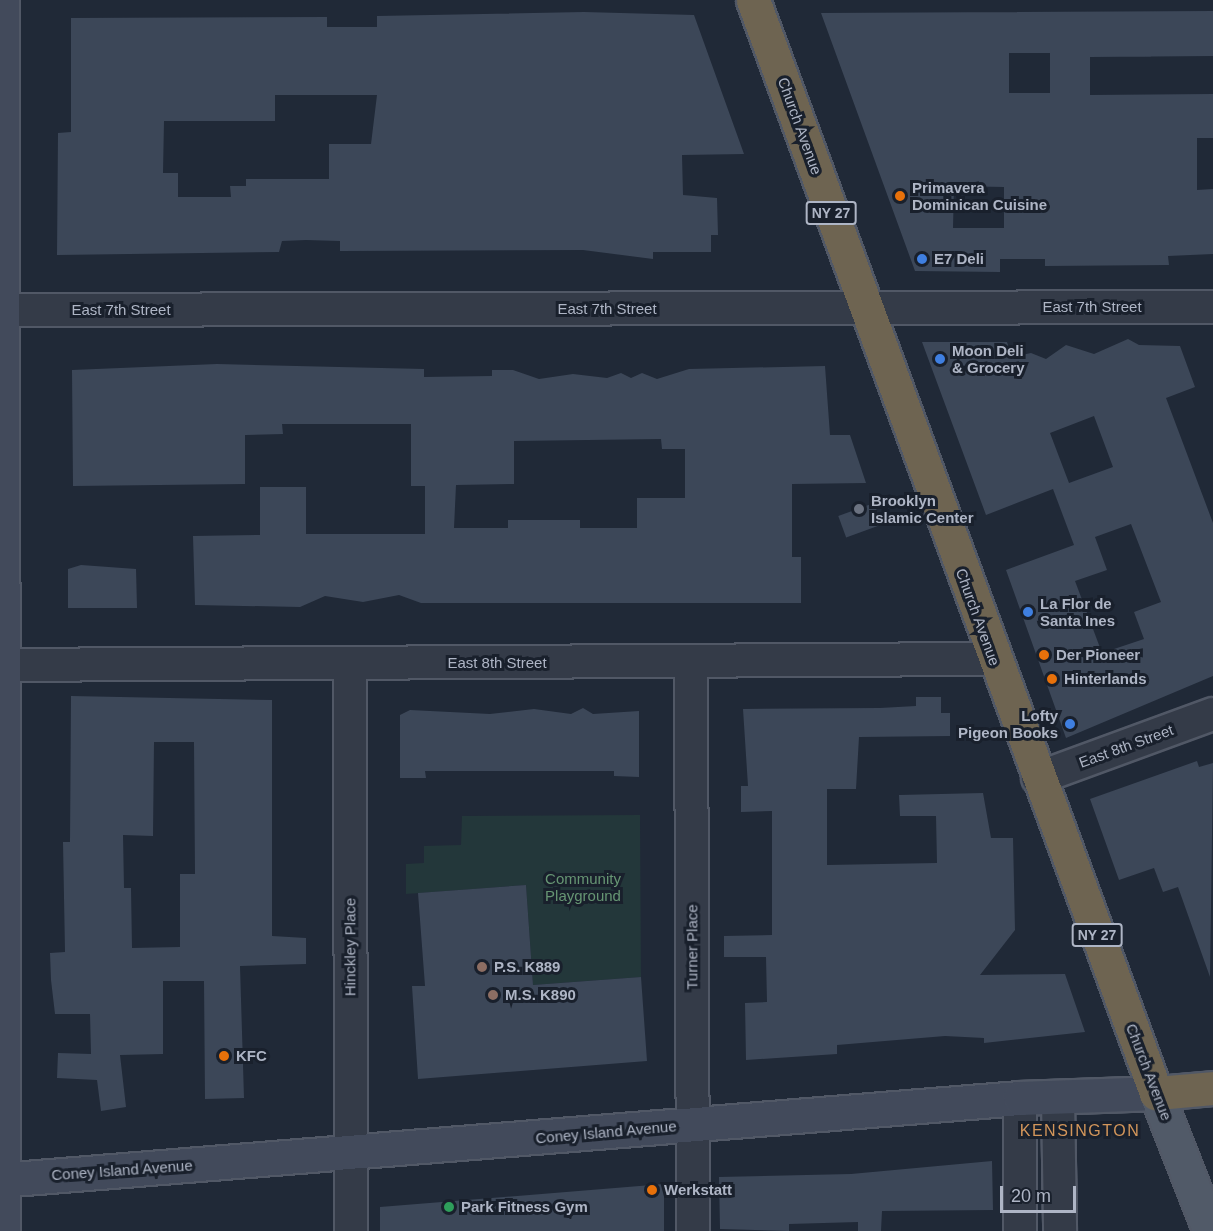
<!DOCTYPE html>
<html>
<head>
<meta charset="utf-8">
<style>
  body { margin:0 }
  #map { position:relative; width:1213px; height:1231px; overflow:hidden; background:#202937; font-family:Helvetica,sans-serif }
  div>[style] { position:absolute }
  .green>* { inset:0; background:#23373a }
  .building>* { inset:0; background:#3c4758; transform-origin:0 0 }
  .roads { filter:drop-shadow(2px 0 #515866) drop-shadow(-2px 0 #515866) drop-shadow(0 2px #515866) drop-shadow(0 -2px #515866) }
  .street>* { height:32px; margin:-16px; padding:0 16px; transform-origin:16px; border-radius:16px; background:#343b48 }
  .secondary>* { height:33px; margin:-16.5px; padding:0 16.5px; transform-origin:16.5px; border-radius:16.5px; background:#424a5b }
  .primary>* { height:33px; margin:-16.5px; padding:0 16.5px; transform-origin:16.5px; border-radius:16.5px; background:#515a68 }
  .highway>* { height:33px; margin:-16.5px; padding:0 16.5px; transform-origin:16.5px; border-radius:16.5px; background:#6e6451 }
  .dots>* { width:16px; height:16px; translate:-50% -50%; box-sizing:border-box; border:3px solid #19202c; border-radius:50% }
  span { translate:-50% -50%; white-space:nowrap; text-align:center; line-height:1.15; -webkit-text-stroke:6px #19202c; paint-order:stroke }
  .shield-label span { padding:2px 4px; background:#19202c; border:2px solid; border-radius:4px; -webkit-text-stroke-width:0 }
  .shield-label { font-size:14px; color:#aeb5c5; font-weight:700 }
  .street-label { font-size:15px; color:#aeb5c5 }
  .poi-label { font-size:15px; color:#aeb5c5; font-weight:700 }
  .left { translate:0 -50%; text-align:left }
  .right { translate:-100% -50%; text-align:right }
  .park-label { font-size:15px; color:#669573 }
  .neighbourhood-label { font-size:16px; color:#d3965b; letter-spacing:1.5px }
  .scale { position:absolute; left:1000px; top:1186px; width:76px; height:27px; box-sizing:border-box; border:3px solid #aeb5c5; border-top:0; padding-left:8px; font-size:18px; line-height:21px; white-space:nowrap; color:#aeb5c5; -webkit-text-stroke:4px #19202c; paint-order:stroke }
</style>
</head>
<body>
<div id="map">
  <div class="green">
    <div style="clip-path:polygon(640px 815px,641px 977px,533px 985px,526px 885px,406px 894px,406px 864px,424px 863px,424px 846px,461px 845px,462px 816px)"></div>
  </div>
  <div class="building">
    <div style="clip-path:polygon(evenodd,1213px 11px,1213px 56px,1090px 57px,1090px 95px,1213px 94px,1213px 138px,1197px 138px,1197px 190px,1213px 189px,1213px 254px,1168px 256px,1169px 265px,1045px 266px,1045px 259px,1000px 259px,1000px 272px,915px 271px,821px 13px,1213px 11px,1009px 53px,1050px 53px,1050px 93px,1009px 93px,1009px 53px,1213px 11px,954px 186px,1004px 187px,1004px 228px,953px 228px,954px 186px)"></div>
    <div style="clip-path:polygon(evenodd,584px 12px,694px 15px,744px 154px,682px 155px,683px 195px,717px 198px,718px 235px,711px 235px,711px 252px,653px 252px,653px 259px,583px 250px,340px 251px,340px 241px,306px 240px,282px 241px,279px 252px,57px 255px,58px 133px,71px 132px,71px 18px,327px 17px,327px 27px,377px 27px,377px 16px,584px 12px,275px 95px,377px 95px,371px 144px,329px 144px,329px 179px,246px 179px,246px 186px,230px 186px,231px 197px,178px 197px,178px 173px,163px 173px,164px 121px,275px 121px,275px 95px)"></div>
    <div style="clip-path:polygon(evenodd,1128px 339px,1139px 345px,1180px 346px,1195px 387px,1166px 398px,1213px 523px,1213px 676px,1066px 738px,1006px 570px,1074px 545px,1053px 489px,986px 515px,922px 342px,1007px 342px,1012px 357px,1031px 353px,1046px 359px,1066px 345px,1094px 354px,1128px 339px,1094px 416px,1113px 467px,1069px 483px,1050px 433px,1094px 416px,1128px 339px,1131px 524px,1161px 602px,1134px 612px,1144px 639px,1102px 653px,1075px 581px,1107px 570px,1095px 537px,1131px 524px)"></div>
    <div style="clip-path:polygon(evenodd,217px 364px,424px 369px,424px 377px,492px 376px,492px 370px,513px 370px,539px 379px,573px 374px,607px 378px,621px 373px,631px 378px,642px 373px,657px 379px,689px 369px,825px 366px,830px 435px,850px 435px,866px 483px,792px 484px,792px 557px,801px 557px,801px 603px,421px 603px,399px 595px,363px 602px,325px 596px,300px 607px,195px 605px,193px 536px,260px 535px,260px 487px,306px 487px,306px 534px,425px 534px,425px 486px,411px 486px,411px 424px,282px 424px,283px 434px,245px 435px,245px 484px,73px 486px,72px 370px,217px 364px,661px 439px,662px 449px,685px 449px,685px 498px,637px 498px,637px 528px,580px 528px,580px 520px,508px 520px,508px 528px,454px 528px,456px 485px,514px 484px,514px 441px,661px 439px)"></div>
    <div style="left:874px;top:503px;width:23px;height:38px;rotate:70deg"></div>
    <div style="clip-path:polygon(81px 565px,136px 569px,137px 608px,68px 608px,68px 569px)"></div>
    <div style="clip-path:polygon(evenodd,71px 696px,272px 700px,272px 936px,306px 938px,306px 964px,240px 966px,244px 1098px,205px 1099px,204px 981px,163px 981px,163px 1054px,120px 1055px,126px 1107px,101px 1111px,97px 1080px,57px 1078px,58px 1053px,91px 1054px,90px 1014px,55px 1014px,51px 980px,50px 953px,65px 952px,63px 842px,70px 842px,71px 696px,154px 742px,194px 742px,195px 874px,180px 874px,180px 947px,132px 948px,131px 888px,124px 888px,123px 835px,153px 836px,154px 742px)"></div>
    <div style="clip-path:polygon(916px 697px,941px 697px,941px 713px,950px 713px,950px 736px,859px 737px,856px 789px,827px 789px,827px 865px,937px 863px,936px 816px,900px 816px,899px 795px,983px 793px,991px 838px,1013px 838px,1015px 930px,980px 975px,1065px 974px,1085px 1032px,984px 1043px,984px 1038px,945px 1036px,837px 1045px,837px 1054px,746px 1060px,745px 1003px,767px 1002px,766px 957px,724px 957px,724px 936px,772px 935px,772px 811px,741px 812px,741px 786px,748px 786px,743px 709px,880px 708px,916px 706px)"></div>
    <div style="clip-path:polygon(583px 708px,593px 714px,639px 711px,639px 777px,614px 776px,614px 771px,425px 771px,426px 778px,400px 778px,400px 715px,410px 710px,490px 714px,534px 709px,571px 714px)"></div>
    <div style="clip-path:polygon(1197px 761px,1199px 767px,1213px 763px,1210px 977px,1178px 887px,1163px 892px,1154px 868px,1119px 880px,1090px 799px)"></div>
    <div style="clip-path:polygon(526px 885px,533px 985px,641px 977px,647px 1061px,418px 1079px,412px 986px,425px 986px,418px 893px)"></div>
    <div style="clip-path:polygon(992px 1161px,993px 1210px,882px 1211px,881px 1231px,858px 1231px,858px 1222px,789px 1224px,789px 1231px,720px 1229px,719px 1177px,851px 1174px)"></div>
    <div style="clip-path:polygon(664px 1184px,664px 1231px,380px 1231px,380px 1207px)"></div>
  </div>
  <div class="roads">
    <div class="street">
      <div style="left:0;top:310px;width:1213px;rotate:-0.14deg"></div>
      <div style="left:691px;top:663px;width:568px;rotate:89.8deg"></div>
      <div style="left:350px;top:664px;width:567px;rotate:89.9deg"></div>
      <div style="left:0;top:665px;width:994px;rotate:-0.35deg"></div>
      <div style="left:1038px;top:778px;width:186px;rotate:-20.1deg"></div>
      <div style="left:1058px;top:1097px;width:134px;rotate:89.1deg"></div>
      <div style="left:1020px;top:1098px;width:133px;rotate:90deg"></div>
    </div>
    <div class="secondary">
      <div style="left:2px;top:0;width:1231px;rotate:89.95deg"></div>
      <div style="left:0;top:1180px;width:1023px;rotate:-4.6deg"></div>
      <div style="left:1020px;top:1098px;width:136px;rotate:-2.1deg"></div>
    </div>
    <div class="primary">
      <div style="left:1156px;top:1093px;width:148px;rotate:68.6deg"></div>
    </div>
    <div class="highway">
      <div style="left:753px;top:0;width:1165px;rotate:69.76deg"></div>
      <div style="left:1156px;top:1093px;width:57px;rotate:-5deg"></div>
    </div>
  </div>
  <div class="dots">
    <div style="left:900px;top:196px;background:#e8710a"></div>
    <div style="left:922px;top:259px;background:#3f7fe0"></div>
    <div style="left:940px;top:359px;background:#3f7fe0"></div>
    <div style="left:859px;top:509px;background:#6b7280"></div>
    <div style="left:1028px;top:612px;background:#3f7fe0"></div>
    <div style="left:1044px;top:655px;background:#e8710a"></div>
    <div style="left:1052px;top:679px;background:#e8710a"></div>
    <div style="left:1070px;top:724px;background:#3f7fe0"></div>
    <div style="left:482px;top:967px;background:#8d6e63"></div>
    <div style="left:493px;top:995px;background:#8d6e63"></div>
    <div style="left:224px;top:1056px;background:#e8710a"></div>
    <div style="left:652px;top:1190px;background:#e8710a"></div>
    <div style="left:449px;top:1207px;background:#2e9e5b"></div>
  </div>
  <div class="shield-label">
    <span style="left:831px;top:213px">NY 27</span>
    <span style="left:1097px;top:935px">NY 27</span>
  </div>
  <div class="street-label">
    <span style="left:800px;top:126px;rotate:70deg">Church Avenue</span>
    <span style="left:1092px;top:307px">East 7th Street</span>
    <span style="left:607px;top:309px">East 7th Street</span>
    <span style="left:121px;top:310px">East 7th Street</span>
    <span style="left:978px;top:617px;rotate:70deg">Church Avenue</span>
    <span style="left:497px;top:663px">East 8th Street</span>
    <span style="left:1126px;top:746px;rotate:-20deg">East 8th Street</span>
    <span style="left:350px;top:947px;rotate:-90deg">Hinckley Place</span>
    <span style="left:692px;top:947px;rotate:-90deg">Turner Place</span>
    <span style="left:1149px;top:1072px;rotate:69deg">Church Avenue</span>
    <span style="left:606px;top:1132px;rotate:-5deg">Coney Island Avenue</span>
    <span style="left:122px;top:1170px;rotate:-4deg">Coney Island Avenue</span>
  </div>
  <div class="poi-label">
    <span class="left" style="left:912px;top:196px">Primavera<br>Dominican Cuisine</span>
    <span class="left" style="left:934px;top:259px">E7 Deli</span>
    <span class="left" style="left:952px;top:359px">Moon Deli<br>&amp; Grocery</span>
    <span class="left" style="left:871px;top:509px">Brooklyn<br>Islamic Center</span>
    <span class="left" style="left:1040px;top:612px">La Flor de<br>Santa Ines</span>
    <span class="left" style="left:1056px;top:655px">Der Pioneer</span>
    <span class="left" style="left:1064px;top:679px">Hinterlands</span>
    <span class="right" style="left:1058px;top:724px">Lofty<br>Pigeon Books</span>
    <span class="left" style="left:494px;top:967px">P.S. K889</span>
    <span class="left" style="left:505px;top:995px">M.S. K890</span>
    <span class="left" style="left:236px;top:1056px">KFC</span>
    <span class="left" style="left:664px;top:1190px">Werkstatt</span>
    <span class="left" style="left:461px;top:1207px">Park Fitness Gym</span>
  </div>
  <div class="park-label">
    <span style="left:583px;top:887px">Community<br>Playground</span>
  </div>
  <div class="neighbourhood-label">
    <span style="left:1080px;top:1131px">KENSINGTON</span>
  </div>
  <div class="scale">20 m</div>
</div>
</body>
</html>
